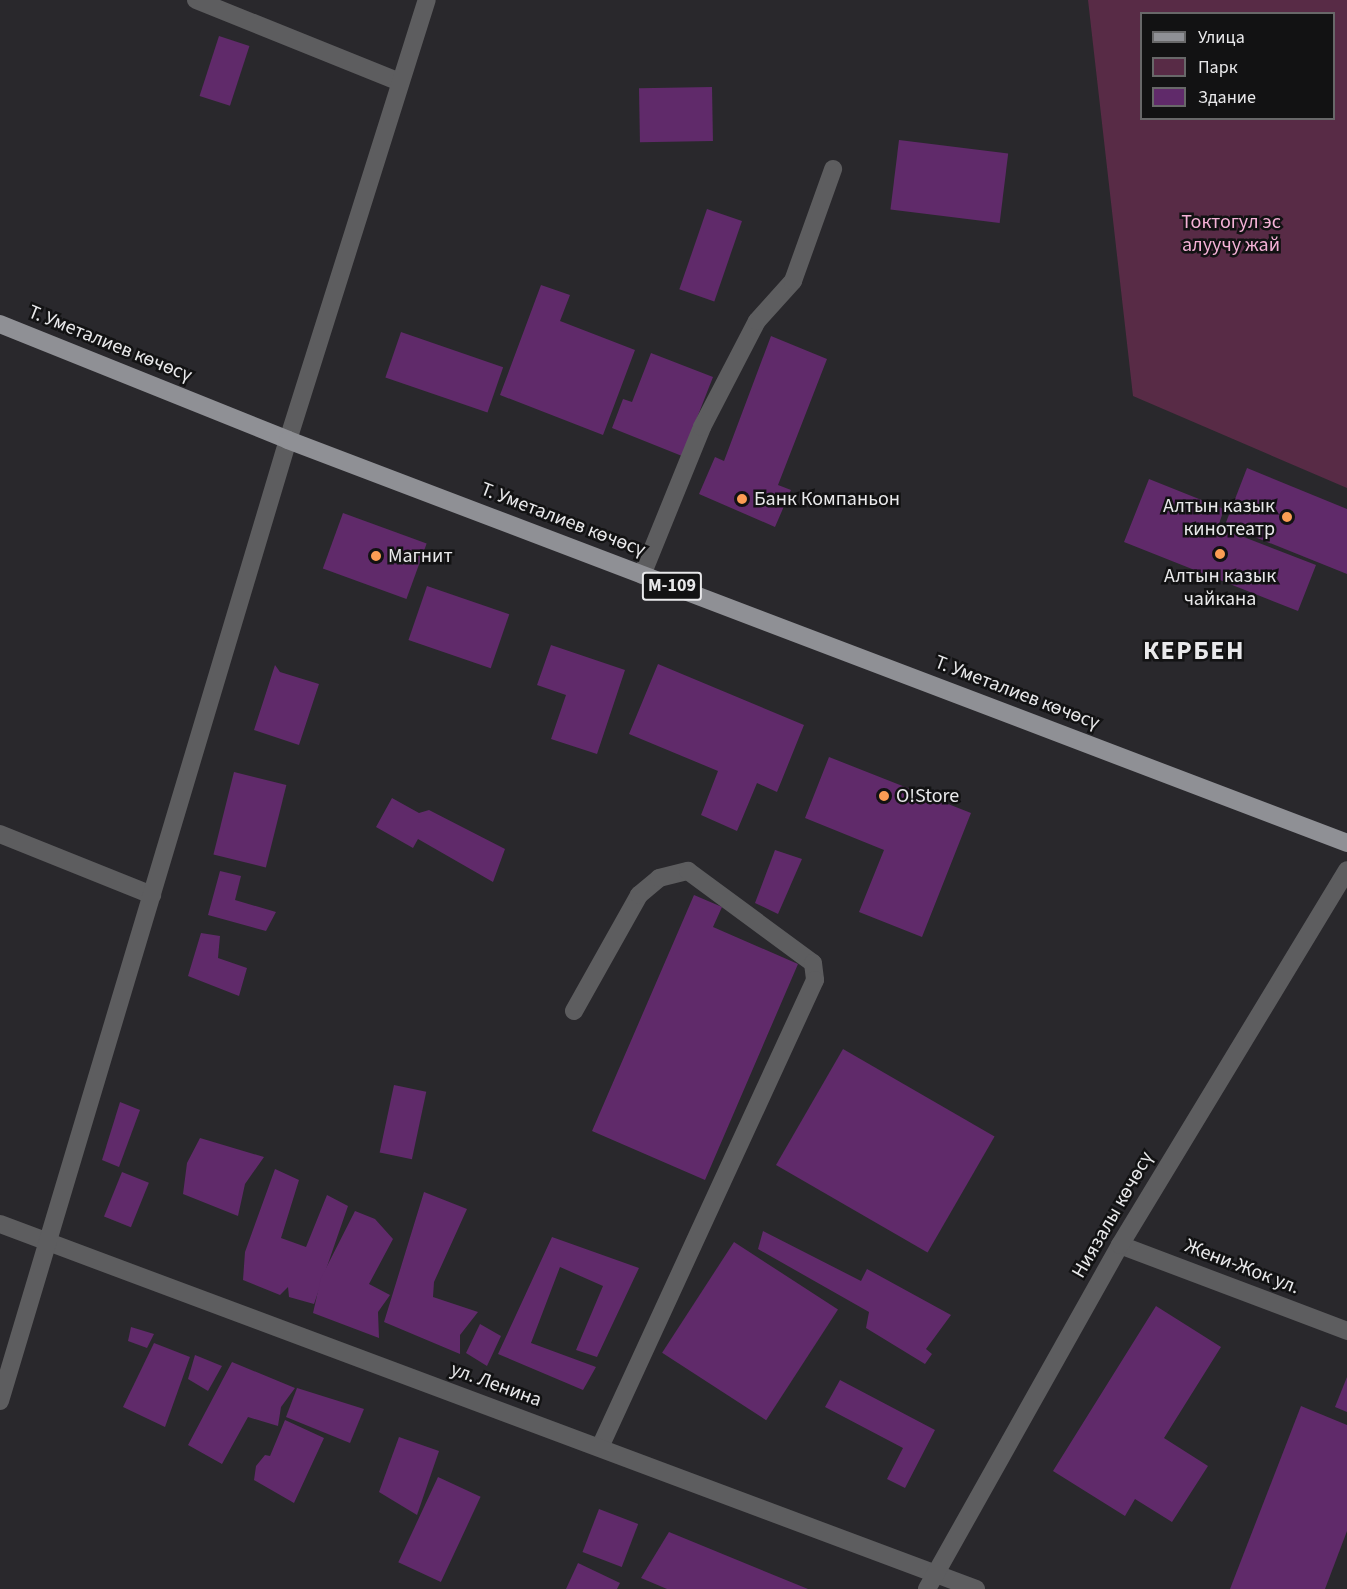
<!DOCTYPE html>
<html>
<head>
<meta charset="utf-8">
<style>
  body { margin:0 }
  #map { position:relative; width:1347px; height:1589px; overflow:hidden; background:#29282c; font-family:"Source Sans 3",sans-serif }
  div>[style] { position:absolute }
  .green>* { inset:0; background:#582b46 }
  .building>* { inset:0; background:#602a6a; transform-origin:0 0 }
  .minor>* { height:18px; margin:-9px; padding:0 9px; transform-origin:9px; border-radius:9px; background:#5d5d5f }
  .major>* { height:18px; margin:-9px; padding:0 9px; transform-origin:9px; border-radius:9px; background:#8f9095 }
  .dots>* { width:16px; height:16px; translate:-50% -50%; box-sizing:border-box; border:3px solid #121213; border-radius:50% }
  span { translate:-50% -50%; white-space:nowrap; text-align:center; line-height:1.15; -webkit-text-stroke:5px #121213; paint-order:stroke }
  .shield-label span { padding:2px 4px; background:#121213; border:2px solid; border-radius:4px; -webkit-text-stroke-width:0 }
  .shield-label { font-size:18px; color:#e9e9eb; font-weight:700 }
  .park-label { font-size:20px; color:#f4b1d6 }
  .street-label { font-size:20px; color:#e9e9eb }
  .poi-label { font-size:20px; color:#e9e9eb }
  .left { translate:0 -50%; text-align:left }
  .right { translate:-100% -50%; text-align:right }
  .district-label { font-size:26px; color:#e9e9eb; font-weight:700; letter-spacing:1.5px }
  .legend { position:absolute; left:1140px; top:12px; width:195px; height:108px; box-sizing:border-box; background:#121213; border:2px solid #686869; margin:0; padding:8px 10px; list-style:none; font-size:18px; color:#e9e9eb }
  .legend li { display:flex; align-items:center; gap:12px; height:30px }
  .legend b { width:30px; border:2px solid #686869 }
</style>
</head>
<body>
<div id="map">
  <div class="green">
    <div style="clip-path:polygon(evenodd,1088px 0,1347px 0,1347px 488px,1133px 396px,1088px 0,1142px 14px,1334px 14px,1334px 118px,1142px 118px,1142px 14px)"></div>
  </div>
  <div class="building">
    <div style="left:219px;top:36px;width:32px;height:63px;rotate:18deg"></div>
    <div style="left:712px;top:87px;width:54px;height:73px;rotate:89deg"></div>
    <div style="left:899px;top:140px;width:110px;height:70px;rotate:7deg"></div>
    <div style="left:707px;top:209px;width:37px;height:85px;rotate:19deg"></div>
    <div style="clip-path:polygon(541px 285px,570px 295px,560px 321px,635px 350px,603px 435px,500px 395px)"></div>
    <div style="left:401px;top:332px;width:108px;height:48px;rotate:19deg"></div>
    <div style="clip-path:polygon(771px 336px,827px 359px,778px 485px,791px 490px,775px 527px,699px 494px,715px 457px,724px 461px)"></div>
    <div style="clip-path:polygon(651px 353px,713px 377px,682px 456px,612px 428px,623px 399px,632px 402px)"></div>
    <div style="clip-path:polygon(1247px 468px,1347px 509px,1347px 574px,1225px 525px)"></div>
    <div style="clip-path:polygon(1149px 479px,1224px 509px,1218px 527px,1316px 565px,1298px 611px,1124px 542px)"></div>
    <div style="left:343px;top:513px;width:89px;height:59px;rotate:20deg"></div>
    <div style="left:427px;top:586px;width:87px;height:57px;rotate:19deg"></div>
    <div style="clip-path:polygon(551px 645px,625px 670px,597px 754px,551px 739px,566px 695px,537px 685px)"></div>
    <div style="clip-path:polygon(658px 664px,804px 725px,777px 792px,757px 783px,737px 831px,701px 815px,718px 771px,629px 734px)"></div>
    <div style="clip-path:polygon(275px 665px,280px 672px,319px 684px,299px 745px,254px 730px)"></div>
    <div style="clip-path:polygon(829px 757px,971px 813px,922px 937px,859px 912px,884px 850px,805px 818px)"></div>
    <div style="left:234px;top:772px;width:54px;height:85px;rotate:14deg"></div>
    <div style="clip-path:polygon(392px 798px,419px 813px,429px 810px,505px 849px,493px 882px,418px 839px,413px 848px,376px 827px)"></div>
    <div style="clip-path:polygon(775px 850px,802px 859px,778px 914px,755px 903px)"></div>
    <div style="clip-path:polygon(220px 871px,241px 876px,235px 900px,276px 912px,266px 931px,208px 915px)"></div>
    <div style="clip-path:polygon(694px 895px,722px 907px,713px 927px,798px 964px,705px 1180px,592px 1131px)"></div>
    <div style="clip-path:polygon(201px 933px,220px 936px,218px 958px,247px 968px,239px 996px,188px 976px)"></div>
    <div style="left:843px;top:1049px;width:175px;height:134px;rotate:30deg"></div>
    <div style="left:394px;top:1085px;width:33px;height:69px;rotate:12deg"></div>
    <div style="clip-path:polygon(120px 1102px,140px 1110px,119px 1167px,102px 1160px)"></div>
    <div style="clip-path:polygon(200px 1138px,264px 1157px,245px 1184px,238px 1216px,183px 1194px,187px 1163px)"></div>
    <div style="clip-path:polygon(275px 1169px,299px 1180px,281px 1238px,306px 1247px,327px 1195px,348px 1206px,314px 1304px,289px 1297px,288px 1287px,280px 1295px,243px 1280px,245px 1252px)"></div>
    <div style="left:122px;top:1172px;width:29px;height:48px;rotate:22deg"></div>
    <div style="clip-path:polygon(424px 1192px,467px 1209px,434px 1282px,433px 1297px,478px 1312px,460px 1335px,460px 1354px,384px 1322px)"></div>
    <div style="clip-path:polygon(355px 1211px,375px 1219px,393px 1239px,369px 1284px,390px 1295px,378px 1312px,379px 1338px,313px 1313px,321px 1278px)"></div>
    <div style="clip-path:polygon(763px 1231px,861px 1281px,867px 1269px,951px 1315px,926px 1349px,932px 1354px,925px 1364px,866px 1328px,869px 1312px,758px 1249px)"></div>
    <div style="clip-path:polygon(552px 1237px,639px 1268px,597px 1357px,576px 1350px,603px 1286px,560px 1267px,531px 1343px,596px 1367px,583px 1390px,498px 1354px)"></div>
    <div style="left:734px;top:1242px;width:124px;height:132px;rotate:33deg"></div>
    <div style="clip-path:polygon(1156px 1306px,1221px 1347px,1164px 1438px,1208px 1466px,1172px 1522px,1135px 1499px,1125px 1516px,1053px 1471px)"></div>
    <div style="clip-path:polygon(480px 1324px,501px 1336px,487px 1366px,466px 1353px)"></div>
    <div style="clip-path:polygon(131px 1327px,154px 1334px,147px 1348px,128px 1341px)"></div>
    <div style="clip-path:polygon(154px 1343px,190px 1357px,165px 1427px,123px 1407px)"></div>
    <div style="clip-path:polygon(195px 1355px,222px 1366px,208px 1391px,188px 1379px)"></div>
    <div style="clip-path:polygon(232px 1362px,295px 1388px,281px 1407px,278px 1426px,248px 1417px,222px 1464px,188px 1445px)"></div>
    <div style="clip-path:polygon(1347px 1377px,1347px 1412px,1335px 1407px)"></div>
    <div style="clip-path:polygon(840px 1380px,935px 1430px,905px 1488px,887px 1479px,903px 1448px,825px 1407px)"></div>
    <div style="clip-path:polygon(297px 1388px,364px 1409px,350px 1443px,286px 1417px)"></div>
    <div style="clip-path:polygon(1301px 1406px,1347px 1425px,1347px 1531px,1325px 1589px,1230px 1589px)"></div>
    <div style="clip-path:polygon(285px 1420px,324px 1438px,294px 1503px,254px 1480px,256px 1466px,265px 1455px,270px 1456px)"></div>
    <div style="clip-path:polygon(399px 1437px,439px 1451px,417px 1515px,379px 1492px)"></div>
    <div style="left:438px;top:1477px;width:47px;height:94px;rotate:25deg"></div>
    <div style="left:599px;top:1509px;width:42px;height:46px;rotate:21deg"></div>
    <div style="clip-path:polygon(669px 1532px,808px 1589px,667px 1589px,641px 1578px)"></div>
    <div style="clip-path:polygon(578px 1563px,620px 1583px,617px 1589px,566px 1589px)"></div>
  </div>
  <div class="minor">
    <div style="left:196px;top:0;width:220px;rotate:21.9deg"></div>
    <div style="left:642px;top:575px;width:160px;rotate:-67.9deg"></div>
    <div style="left:702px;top:427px;width:119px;rotate:-62.6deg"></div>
    <div style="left:757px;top:321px;width:54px;rotate:-48deg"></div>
    <div style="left:793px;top:281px;width:119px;rotate:-70.3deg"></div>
    <div style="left:0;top:834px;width:164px;rotate:21.9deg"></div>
    <div style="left:574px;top:1011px;width:133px;rotate:-60.7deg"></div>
    <div style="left:639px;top:895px;width:26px;rotate:-40deg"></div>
    <div style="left:659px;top:878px;width:30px;rotate:-14deg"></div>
    <div style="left:688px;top:871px;width:155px;rotate:36.4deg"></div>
    <div style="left:813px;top:963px;width:17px;rotate:83deg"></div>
    <div style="left:815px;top:980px;width:514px;rotate:114.72deg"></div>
    <div style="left:0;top:1224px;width:1042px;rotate:20.5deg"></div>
    <div style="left:1120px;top:1245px;width:243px;rotate:20.7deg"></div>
    <div style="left:0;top:1401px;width:1003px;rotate:-73.32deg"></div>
    <div style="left:288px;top:440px;width:461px;rotate:-72.5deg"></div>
    <div style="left:927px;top:1589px;width:394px;rotate:-60.7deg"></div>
    <div style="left:1120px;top:1245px;width:438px;rotate:-58.8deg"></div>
  </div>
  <div class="major">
    <div style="left:0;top:324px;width:310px;rotate:21.9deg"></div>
    <div style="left:288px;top:440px;width:1133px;rotate:20.83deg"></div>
  </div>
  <div class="dots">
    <div style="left:742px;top:499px;background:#fc9d54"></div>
    <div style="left:1287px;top:517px;background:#fc9d54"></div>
    <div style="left:1220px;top:554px;background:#fc9d54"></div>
    <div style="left:376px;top:556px;background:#fc9d54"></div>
    <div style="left:884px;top:796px;background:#fc9d54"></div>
  </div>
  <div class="shield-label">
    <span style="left:672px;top:586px">М-109</span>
  </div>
  <div class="park-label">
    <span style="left:1231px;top:234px">Токтогул эс<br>алуучу жай</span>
  </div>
  <div class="street-label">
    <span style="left:110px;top:344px;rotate:22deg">Т. Уметалиев көчөсү</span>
    <span style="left:563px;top:520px;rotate:21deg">Т. Уметалиев көчөсү</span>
    <span style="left:1017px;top:693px;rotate:21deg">Т. Уметалиев көчөсү</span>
    <span style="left:1113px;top:1215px;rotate:-60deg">Ниязалы көчөсү</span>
    <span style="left:1242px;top:1267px;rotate:21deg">Жени-Жок ул.</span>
    <span style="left:496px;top:1385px;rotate:20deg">ул. Ленина</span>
  </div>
  <div class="poi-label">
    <span class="left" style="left:754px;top:499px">Банк Компаньон</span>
    <span class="right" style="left:1275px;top:518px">Алтын казык<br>кинотеатр</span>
    <span class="left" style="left:388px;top:556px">Магнит</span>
    <span style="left:1220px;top:588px">Алтын казык<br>чайкана</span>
    <span class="left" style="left:896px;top:796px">O!Store</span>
  </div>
  <div class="district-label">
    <span style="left:1194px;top:651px">КЕРБЕН</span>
  </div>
  <ul class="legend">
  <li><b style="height:8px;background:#8f9095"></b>Улица</li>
  <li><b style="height:16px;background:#582b46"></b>Парк</li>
  <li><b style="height:16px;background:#602a6a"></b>Здание</li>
  </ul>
</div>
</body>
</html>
